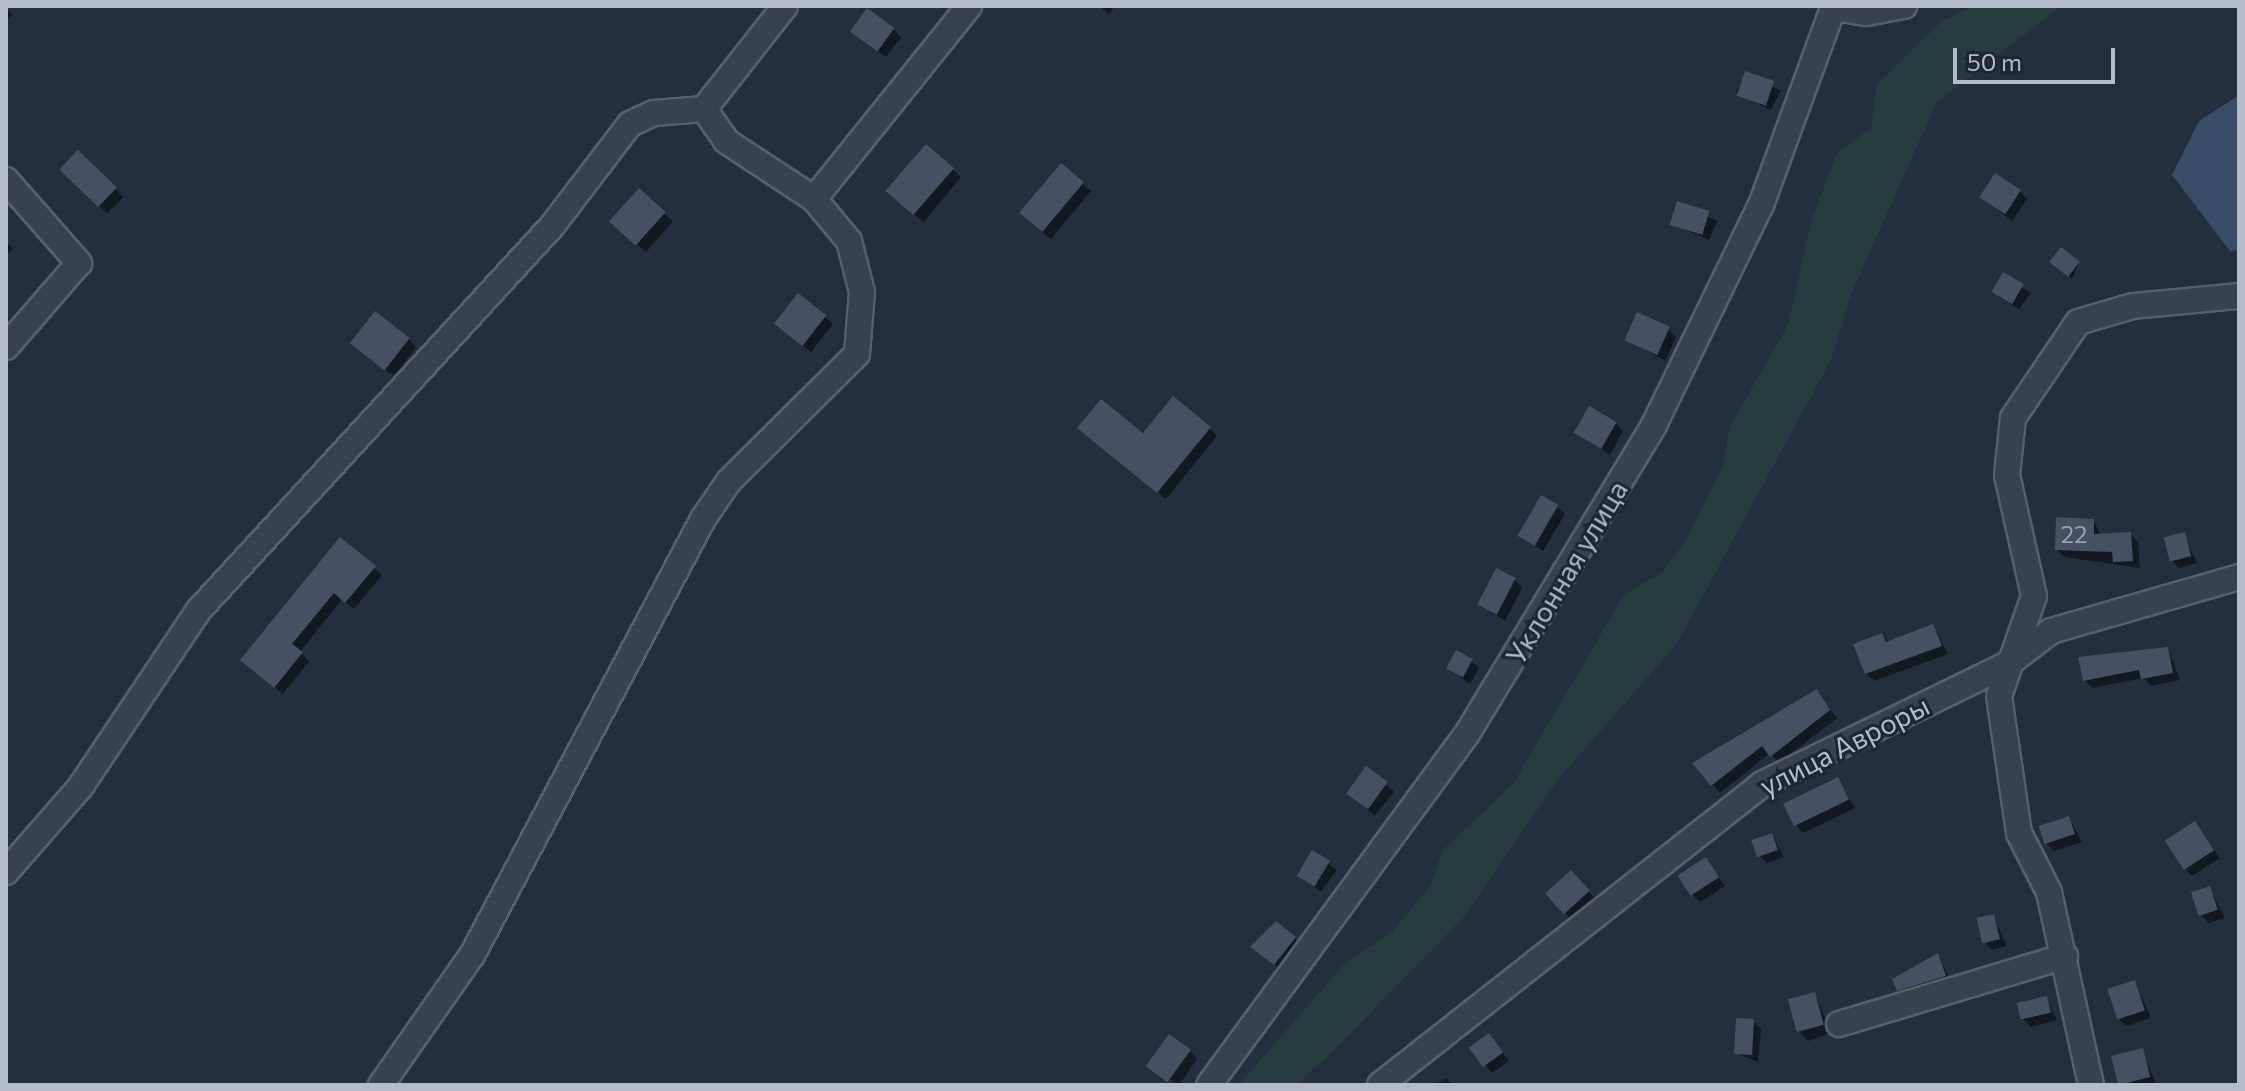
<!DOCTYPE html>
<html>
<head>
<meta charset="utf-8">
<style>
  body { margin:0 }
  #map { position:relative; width:2245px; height:1091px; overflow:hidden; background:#242f3e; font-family:Commissioner,sans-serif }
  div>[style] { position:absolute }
  .green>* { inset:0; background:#263c3f }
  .water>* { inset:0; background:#394c67 }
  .shadow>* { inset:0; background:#0007; transform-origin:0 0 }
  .building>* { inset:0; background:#455162; transform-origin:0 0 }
  .roads { filter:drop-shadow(2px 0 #565f6c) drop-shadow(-2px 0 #565f6c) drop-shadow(0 2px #565f6c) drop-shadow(0 -2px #565f6c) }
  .minor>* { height:24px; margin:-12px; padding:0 12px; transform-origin:12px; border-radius:12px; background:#38414e }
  span { translate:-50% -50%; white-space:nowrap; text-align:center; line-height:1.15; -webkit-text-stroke:6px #1d2633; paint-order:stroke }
  .number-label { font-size:24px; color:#98a1af }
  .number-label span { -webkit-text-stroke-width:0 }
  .street-label { font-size:28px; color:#b4bcc9 }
  .frame { position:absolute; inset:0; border:8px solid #b4bcc9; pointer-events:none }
  .scale { position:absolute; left:1953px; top:48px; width:162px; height:36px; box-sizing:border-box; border:4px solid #b4bcc9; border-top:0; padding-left:10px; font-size:24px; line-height:28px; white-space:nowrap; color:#b4bcc9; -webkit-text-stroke:6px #1d2633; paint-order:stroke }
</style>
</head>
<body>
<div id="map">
  <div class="green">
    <div style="clip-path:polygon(1975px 6px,2061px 6px,1937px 102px,1852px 292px,1831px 360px,1676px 645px,1559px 778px,1464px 917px,1328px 1056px,1296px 1085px,1239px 1085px,1343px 965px,1392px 932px,1431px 885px,1443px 850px,1513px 784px,1624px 595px,1661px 573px,1685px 542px,1722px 468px,1730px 426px,1788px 325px,1812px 219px,1837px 153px,1871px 128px,1877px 84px,1943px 20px)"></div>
  </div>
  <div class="water">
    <div style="clip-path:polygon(2239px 95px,2239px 250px,2230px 251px,2172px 175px,2199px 121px)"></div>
  </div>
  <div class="shadow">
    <div style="clip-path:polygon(1099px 6px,1115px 6px,1109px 14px)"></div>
    <div style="clip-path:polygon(6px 8px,12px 15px,6px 21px)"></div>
    <div style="clip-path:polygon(893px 29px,901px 37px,886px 57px,861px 39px)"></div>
    <div style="left:1746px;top:73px;width:39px;height:22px;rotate:27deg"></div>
    <div style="clip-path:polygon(926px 147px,961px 177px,924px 222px,896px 200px)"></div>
    <div style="left:78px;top:152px;width:64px;height:23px;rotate:45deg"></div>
    <div style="clip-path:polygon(1061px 166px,1091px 191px,1051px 239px,1030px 222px)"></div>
    <div style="clip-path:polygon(639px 191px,673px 221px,646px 252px,620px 230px)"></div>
    <div style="clip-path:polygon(2020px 191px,2027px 199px,2012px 221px,1981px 197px)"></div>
    <div style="left:1679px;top:204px;width:42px;height:21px;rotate:24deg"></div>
    <div style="clip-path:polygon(6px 241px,13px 249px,6px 255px)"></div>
    <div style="clip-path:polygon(2079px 263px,2072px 279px,2055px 265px)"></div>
    <div style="left:2004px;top:275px;width:32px;height:20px;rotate:34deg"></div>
    <div style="clip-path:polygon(798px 295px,833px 324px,811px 352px,784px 331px)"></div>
    <div style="clip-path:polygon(1668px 329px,1676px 337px,1665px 361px,1627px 339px)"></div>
    <div style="clip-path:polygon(409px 339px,416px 347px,394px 376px,360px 351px)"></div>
    <div style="clip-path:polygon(1616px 423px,1623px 431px,1610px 455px,1576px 433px)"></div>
    <div style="clip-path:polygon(1209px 428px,1217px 436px,1166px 499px,1088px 435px)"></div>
    <div style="clip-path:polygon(1557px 506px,1565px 514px,1543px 551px,1520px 534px)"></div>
    <div style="clip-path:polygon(2094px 521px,2101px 536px,2130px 534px,2138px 542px,2140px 568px,2064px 557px,2057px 549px)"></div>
    <div style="clip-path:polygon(2184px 535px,2197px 563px,2179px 568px,2171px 560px)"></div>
    <div style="clip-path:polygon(341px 540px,382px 575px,354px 609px,342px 599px,300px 652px,309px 661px,283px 694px,250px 668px)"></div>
    <div style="clip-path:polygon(1515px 580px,1522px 588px,1505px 621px,1479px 603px)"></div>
    <div style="clip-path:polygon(1933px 626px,1948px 654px,1874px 681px,1866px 673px,1882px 635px,1890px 643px)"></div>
    <div style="clip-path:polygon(2168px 649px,2180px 680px,2151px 686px,2143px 678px,2092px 688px,2084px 680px,2080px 659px)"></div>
    <div style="clip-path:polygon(1471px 661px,1479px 668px,1470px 684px,1448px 668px)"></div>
    <div style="clip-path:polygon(1816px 692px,1837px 718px,1779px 763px,1770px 753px,1720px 793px,1695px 763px)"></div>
    <div style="left:1366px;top:769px;width:36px;height:31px;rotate:39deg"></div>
    <div style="clip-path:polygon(1837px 779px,1855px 808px,1803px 833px,1796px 825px)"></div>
    <div style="clip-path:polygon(2069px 818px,2082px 842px,2054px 851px,2046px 843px)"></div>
    <div style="clip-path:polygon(2195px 823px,2220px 858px,2192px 876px,2184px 868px)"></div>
    <div style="clip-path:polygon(1772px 835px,1784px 857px,1767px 863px,1759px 855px)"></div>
    <div style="left:1313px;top:852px;width:30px;height:27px;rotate:37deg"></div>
    <div style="clip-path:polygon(1706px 859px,1725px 886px,1700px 902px,1692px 894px)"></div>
    <div style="clip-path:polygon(1579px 880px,1596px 900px,1573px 921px,1565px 913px)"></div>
    <div style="clip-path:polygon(2210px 889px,2225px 918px,2209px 923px,2201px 915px)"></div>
    <div style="clip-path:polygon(1993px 916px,2007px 946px,1992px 950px,1984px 942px)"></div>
    <div style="clip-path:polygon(1295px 938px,1302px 946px,1283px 971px,1261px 954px)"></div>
    <div style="clip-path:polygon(1938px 956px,1953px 984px,1907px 997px,1899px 990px)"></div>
    <div style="clip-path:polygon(2135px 982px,2151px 1018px,2126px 1026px,2118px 1018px)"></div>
    <div style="clip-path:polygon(1815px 994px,1831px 1033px,1808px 1041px,1800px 1033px)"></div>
    <div style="clip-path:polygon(2046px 999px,2057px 1020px,2031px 1027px,2023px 1019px)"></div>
    <div style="clip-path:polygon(1753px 1021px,1761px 1029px,1758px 1062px,1736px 1053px)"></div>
    <div style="clip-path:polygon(1496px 1044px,1509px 1061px,1492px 1073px,1485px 1065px)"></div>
    <div style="clip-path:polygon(2142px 1050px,2156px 1084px,2122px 1085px,2119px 1082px)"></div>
    <div style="clip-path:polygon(1190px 1051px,1197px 1059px,1179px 1085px,1149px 1066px)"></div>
    <div style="clip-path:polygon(1446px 1078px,1453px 1085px,1434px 1085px)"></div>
  </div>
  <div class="building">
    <div style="left:867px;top:8px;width:34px;height:29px;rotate:36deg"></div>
    <div style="left:1745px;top:71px;width:31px;height:26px;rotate:19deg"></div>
    <div style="left:926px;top:144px;width:37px;height:62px;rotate:41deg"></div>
    <div style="left:78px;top:150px;width:54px;height:27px;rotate:44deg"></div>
    <div style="left:1061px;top:163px;width:30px;height:65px;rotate:40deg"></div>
    <div style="left:1995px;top:173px;width:31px;height:29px;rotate:33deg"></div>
    <div style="left:639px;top:188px;width:36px;height:45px;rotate:42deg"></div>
    <div style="left:1677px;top:201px;width:34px;height:25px;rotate:17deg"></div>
    <div style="left:2061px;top:247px;width:24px;height:19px;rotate:38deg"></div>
    <div style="left:2003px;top:272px;width:24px;height:23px;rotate:30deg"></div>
    <div style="left:798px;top:293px;width:36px;height:39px;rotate:38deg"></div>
    <div style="left:375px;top:311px;width:44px;height:41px;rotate:38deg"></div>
    <div style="left:1637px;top:312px;width:36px;height:31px;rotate:24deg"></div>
    <div style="clip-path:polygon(1173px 396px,1211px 427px,1157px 493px,1077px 428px,1101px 399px,1143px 433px)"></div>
    <div style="left:1589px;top:406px;width:32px;height:31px;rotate:30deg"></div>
    <div style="left:1541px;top:495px;width:20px;height:47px;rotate:30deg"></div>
    <div style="clip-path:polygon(2056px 517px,2094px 519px,2094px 534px,2131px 532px,2133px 561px,2113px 562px,2112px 552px,2055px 550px)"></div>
    <div style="left:2185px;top:532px;width:25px;height:22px;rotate:76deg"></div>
    <div style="clip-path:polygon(340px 537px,376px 566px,345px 603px,334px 593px,292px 644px,303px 652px,274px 688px,240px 660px)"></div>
    <div style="left:1496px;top:568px;width:22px;height:41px;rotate:27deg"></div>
    <div style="clip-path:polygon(1933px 624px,1942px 646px,1865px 674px,1853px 644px,1882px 633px,1886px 642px)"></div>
    <div style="clip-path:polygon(2168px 647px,2173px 673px,2141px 679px,2139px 670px,2083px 681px,2078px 657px)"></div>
    <div style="left:1456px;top:650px;width:19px;height:21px;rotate:28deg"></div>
    <div style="clip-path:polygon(1817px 689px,1830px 710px,1770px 757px,1762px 746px,1711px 786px,1692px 763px)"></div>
    <div style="left:1366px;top:766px;width:27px;height:34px;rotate:36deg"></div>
    <div style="left:1838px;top:777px;width:25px;height:61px;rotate:64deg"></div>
    <div style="left:2069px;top:816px;width:19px;height:32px;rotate:72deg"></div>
    <div style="left:2195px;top:821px;width:35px;height:36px;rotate:57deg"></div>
    <div style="left:1772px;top:833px;width:18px;height:22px;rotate:71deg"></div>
    <div style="left:1312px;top:850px;width:21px;height:30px;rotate:31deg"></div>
    <div style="left:1706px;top:857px;width:24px;height:34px;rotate:57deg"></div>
    <div style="left:1571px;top:870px;width:28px;height:35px;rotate:48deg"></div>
    <div style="left:2210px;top:886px;width:25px;height:20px;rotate:72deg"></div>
    <div style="left:1994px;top:914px;width:26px;height:18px;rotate:77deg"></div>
    <div style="clip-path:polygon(1276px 921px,1296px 937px,1274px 965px,1250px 947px)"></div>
    <div style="clip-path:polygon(1938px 953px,1946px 976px,1897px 991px,1892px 979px)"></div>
    <div style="left:2135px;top:980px;width:32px;height:29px;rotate:72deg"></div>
    <div style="left:1815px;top:992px;width:34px;height:28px;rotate:75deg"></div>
    <div style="left:2047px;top:996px;width:17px;height:31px;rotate:77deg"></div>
    <div style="left:1736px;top:1018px;width:18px;height:36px;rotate:3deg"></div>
    <div style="left:1489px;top:1033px;width:24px;height:25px;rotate:54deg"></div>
    <div style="left:1169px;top:1034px;width:27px;height:40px;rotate:36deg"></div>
    <div style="left:2143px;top:1048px;width:30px;height:33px;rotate:76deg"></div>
  </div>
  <div class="roads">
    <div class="minor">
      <div style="left:1834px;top:8px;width:33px;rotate:9deg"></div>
      <div style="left:1867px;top:13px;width:38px;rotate:-11deg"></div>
      <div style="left:704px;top:109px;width:131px;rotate:-51.8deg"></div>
      <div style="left:6px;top:180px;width:111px;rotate:48.7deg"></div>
      <div style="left:79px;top:263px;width:111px;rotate:131deg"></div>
      <div style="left:814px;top:199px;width:248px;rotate:-51.2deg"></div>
      <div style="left:6px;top:872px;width:114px;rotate:-48.9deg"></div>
      <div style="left:81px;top:786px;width:212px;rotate:-56.2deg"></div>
      <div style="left:199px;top:610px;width:522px;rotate:-47.41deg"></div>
      <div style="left:552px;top:226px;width:128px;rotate:-52.6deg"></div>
      <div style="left:630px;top:124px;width:26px;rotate:-25deg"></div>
      <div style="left:654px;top:113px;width:50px;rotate:-4.6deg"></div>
      <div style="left:704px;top:109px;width:39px;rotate:55deg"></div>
      <div style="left:726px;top:141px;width:105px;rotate:33.4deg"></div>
      <div style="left:814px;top:199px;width:55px;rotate:50.2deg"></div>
      <div style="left:849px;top:241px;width:53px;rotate:75.7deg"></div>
      <div style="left:862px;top:292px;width:62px;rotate:94.6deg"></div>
      <div style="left:857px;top:354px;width:180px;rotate:135.2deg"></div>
      <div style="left:729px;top:481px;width:46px;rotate:124.4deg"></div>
      <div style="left:703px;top:519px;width:493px;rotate:117.9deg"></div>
      <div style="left:472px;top:955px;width:159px;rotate:125deg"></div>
      <div style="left:1839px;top:1024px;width:236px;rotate:-16.7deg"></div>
      <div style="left:1209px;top:1085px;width:436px;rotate:-53.7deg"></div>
      <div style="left:1467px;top:734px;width:361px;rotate:-58.8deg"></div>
      <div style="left:1654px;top:425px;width:245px;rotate:-64.1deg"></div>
      <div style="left:1761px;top:205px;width:212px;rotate:-69.9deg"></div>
      <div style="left:1380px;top:1085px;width:486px;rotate:-38.2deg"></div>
      <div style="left:1762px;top:784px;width:274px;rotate:-26deg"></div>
      <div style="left:2008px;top:664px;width:54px;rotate:-37.5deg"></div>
      <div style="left:2051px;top:631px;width:196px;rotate:-16deg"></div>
      <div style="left:2091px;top:1085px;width:198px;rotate:-102.3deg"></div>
      <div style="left:2049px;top:892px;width:66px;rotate:-117deg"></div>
      <div style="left:2019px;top:833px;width:138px;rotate:-98.3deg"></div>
      <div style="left:1999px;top:696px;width:106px;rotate:-70.7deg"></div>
      <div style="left:2034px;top:596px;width:124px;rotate:-102.6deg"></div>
      <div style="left:2007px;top:475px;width:57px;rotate:-84deg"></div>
      <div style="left:2013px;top:418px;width:116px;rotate:-55.9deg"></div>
      <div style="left:2078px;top:322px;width:57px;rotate:-16.2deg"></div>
      <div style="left:2133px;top:306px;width:106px;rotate:-5.4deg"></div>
    </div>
  </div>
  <div class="number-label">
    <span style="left:2074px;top:534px">22</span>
  </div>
  <div class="street-label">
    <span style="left:1566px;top:572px;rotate:-59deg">Уклонная улица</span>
    <span style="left:1844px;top:745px;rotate:-27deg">улица Авроры</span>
  </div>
  <div class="frame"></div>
  <div class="scale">50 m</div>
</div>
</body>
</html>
